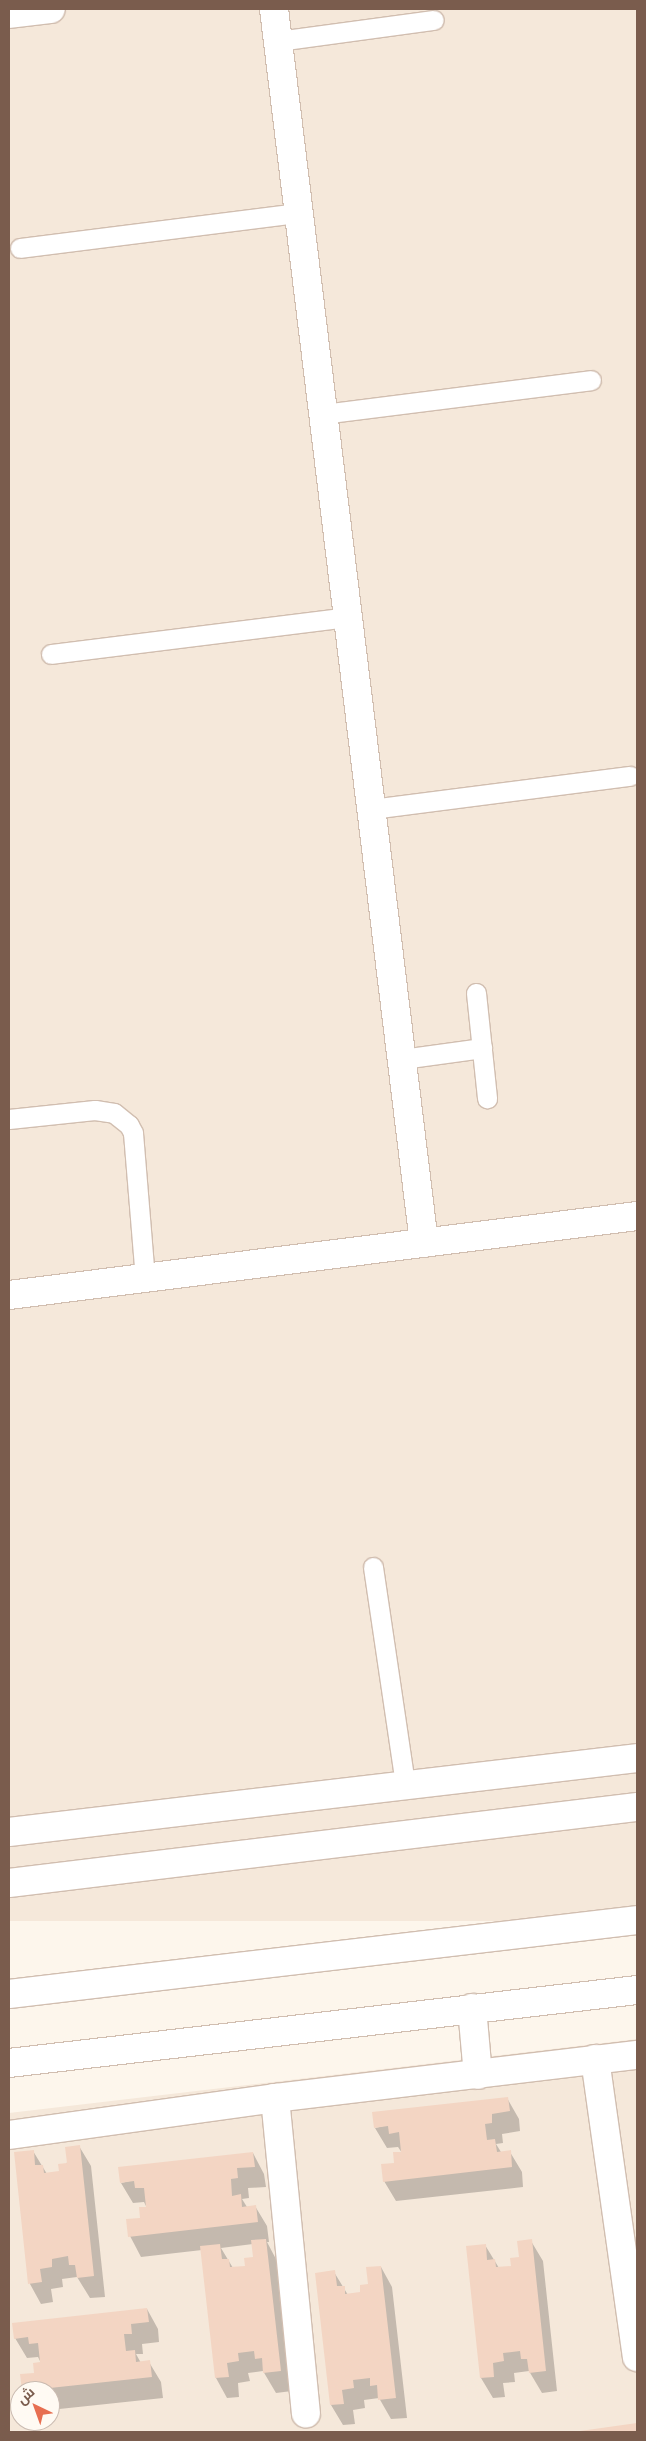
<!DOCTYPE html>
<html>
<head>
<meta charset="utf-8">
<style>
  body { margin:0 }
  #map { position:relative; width:646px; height:2441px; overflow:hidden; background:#fdf6ec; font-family:"Asap Condensed",Cairo,sans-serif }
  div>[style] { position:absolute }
  .residential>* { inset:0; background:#f5e8da; transform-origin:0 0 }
  .shadow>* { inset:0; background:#0003 }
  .building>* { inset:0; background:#f3d5c3 }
  .roads { filter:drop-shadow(1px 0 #d1beb0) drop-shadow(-1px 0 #d1beb0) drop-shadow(0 1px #d1beb0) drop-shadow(0 -1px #d1beb0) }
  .service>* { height:19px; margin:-9.5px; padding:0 9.5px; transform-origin:9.5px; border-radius:9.5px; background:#fff }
  .minor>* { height:28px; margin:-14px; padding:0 14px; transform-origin:14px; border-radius:14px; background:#fff }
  span { translate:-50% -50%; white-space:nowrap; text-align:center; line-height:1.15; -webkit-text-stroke:4.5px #fffaf3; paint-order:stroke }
  .frame { position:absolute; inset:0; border:10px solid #7a5c4d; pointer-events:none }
  .north { position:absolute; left:10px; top:2381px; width:50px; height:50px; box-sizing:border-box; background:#fffaf3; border:1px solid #cabbb1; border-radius:50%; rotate:318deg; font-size:14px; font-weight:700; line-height:20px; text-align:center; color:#7a5c4d }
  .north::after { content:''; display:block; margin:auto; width:18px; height:22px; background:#e76f51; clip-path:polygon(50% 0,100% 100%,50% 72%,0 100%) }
</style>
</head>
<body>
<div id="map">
  <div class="residential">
    <div style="left:9px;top:9px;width:628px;height:1912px"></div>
    <div style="clip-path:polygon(evenodd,637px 2039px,637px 2432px,9px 2432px,9px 2113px,637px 2039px,20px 2391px,50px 2391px,50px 2421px,20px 2421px,20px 2391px)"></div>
  </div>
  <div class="shadow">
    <div style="clip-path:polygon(507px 2098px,519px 2119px,520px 2131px,502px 2134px,503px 2143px,496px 2144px,501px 2152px,510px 2152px,522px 2172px,523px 2187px,396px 2201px,384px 2181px,402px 2153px,398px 2147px,387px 2148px,375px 2128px)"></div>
    <div style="clip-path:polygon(79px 2146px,91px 2166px,105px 2297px,90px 2298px,77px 2277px,62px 2279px,63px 2287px,51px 2289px,53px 2302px,41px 2304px,30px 2284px,15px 2153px,33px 2151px,47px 2174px,60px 2172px)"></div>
    <div style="clip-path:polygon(evenodd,253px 2153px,264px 2174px,266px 2187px,248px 2188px,249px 2198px,242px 2199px,247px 2207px,255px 2206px,267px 2226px,269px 2242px,267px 2242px,277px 2261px,292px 2391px,276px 2393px,263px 2371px,248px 2373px,250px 2381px,238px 2383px,239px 2397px,227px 2398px,216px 2378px,202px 2250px,141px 2257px,130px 2236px,147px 2208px,144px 2202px,133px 2203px,121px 2183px,253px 2153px,253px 2244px,254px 2258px,246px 2267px,233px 2268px,221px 2248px,253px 2244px)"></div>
    <div style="clip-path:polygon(531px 2241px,543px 2261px,557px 2391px,542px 2393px,529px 2371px,514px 2373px,515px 2382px,503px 2383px,505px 2397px,493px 2398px,481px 2378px,467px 2247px,485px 2245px,499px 2268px,512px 2267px)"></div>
    <div style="clip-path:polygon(381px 2267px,392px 2287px,407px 2418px,391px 2419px,379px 2398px,364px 2400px,365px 2408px,353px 2410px,355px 2424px,343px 2425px,331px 2405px,334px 2272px,348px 2295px,362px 2294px)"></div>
    <div style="clip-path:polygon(147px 2309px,158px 2329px,159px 2342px,142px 2344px,143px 2354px,136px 2354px,141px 2363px,149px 2362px,161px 2382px,163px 2398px,50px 2410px,50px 2391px,23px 2391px,22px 2376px,35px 2374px,41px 2363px,38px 2357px,27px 2358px,15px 2338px)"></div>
    <div style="clip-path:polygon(637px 2424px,637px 2432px,581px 2432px)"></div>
  </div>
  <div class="building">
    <div style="clip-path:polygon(508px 2097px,510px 2111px,492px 2114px,492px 2123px,485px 2124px,487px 2140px,495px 2139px,497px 2152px,511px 2150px,512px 2167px,383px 2182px,381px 2164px,394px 2163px,393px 2152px,401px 2152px,399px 2132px,389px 2134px,388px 2126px,374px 2128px,372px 2112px)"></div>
    <div style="clip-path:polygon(80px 2145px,94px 2276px,77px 2278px,75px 2265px,69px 2265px,68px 2256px,52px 2259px,52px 2267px,40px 2269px,42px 2282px,28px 2284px,14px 2152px,34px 2150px,35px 2165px,43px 2165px,44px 2173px,59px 2171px,58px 2164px,67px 2163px,65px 2147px)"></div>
    <div style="clip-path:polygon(253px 2152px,255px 2167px,237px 2168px,238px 2178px,231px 2179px,232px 2196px,241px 2194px,242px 2207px,256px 2205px,258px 2222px,128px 2237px,126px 2219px,140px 2218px,139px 2207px,146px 2207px,144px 2188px,135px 2188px,134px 2181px,120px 2183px,118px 2167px)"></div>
    <div style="clip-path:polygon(266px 2239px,281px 2371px,263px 2373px,262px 2358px,255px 2359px,254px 2351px,238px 2353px,239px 2361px,227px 2363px,229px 2377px,215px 2378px,200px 2246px,220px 2244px,222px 2259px,229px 2259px,230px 2267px,245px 2266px,244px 2258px,253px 2257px,251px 2240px)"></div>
    <div style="clip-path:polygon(532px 2239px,546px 2371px,529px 2373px,527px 2359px,521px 2359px,520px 2351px,503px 2353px,504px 2361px,493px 2363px,494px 2377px,480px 2378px,466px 2246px,486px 2244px,487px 2260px,495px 2259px,496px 2267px,511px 2266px,510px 2258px,519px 2257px,517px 2241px)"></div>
    <div style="clip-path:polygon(381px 2266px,396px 2398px,378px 2400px,377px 2385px,370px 2386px,370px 2378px,353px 2380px,354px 2388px,342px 2390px,344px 2404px,330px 2405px,315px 2273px,335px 2270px,337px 2286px,345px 2286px,345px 2294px,360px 2292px,360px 2285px,368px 2284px,366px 2267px)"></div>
    <div style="clip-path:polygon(147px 2308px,149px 2322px,131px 2324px,132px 2334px,124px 2334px,126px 2351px,135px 2350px,136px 2362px,150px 2360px,152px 2377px,22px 2391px,20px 2374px,34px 2373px,33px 2363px,40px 2362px,38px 2343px,29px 2344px,28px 2337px,14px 2339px,12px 2323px)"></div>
    <div style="clip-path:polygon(637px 2423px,637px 2432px,580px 2432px,580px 2431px)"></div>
  </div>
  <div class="roads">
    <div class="service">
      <div style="left:278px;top:41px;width:157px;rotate:-7.7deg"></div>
      <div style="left:20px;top:248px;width:281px;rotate:-7.2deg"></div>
      <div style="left:323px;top:414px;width:270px;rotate:-7.2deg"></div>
      <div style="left:51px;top:654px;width:299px;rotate:-7.1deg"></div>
      <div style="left:371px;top:809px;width:261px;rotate:-7.3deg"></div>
      <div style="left:476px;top:993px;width:106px;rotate:84deg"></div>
      <div style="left:402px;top:1059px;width:81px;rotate:-7.8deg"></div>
      <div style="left:9px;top:1119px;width:86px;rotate:-6deg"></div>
      <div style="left:95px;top:1110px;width:19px;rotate:9deg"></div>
      <div style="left:114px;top:1113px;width:19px;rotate:39deg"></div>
      <div style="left:129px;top:1125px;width:9px;rotate:63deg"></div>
      <div style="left:133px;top:1133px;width:145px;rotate:85.3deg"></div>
      <div style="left:373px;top:1567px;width:220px;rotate:81.6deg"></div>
    </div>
    <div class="minor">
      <div style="left:274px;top:9px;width:1243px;rotate:83.07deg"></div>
      <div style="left:9px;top:14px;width:42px;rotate:-6.8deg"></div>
      <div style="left:9px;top:1295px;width:633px;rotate:-7.17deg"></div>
      <div style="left:9px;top:1832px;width:632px;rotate:-6.72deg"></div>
      <div style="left:9px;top:1883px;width:633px;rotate:-6.9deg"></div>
      <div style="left:9px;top:1994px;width:632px;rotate:-6.72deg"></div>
      <div style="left:472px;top:2008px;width:67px;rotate:84.9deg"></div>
      <div style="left:595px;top:2059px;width:301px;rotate:82deg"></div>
      <div style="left:9px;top:2063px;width:632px;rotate:-6.63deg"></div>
      <div style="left:275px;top:2098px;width:317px;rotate:84.4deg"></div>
      <div style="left:9px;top:2135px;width:269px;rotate:-7.9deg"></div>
      <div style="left:275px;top:2098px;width:365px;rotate:-6.8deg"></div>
    </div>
  </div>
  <div class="frame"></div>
  <div class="north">ش</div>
</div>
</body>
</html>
